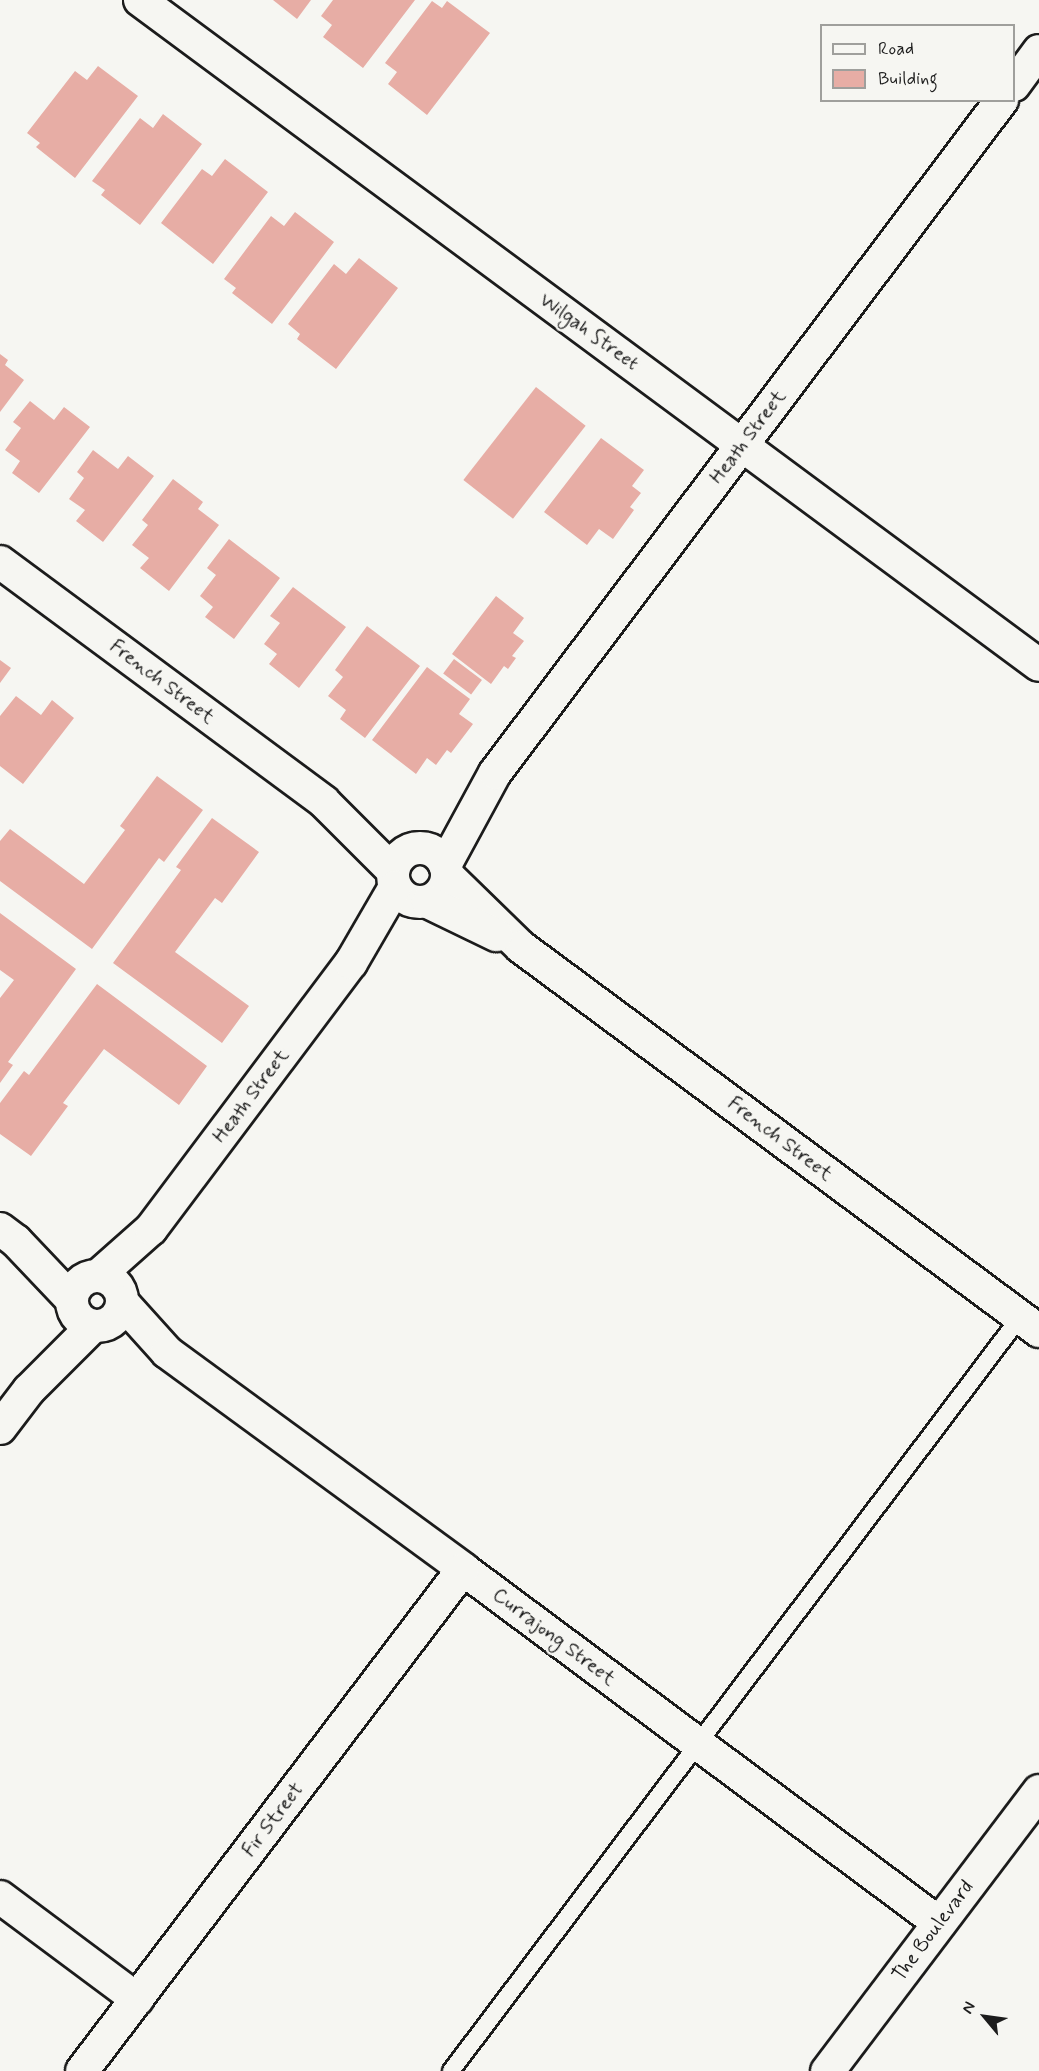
<!DOCTYPE html>
<html>
<head>
<meta charset="utf-8">
<style>
  body { margin:0 }
  #map { position:relative; width:1039px; height:2071px; overflow:hidden; background:#f6f6f2; font-family:Mynerve,sans-serif }
  div>[style] { position:absolute }
  .building>* { inset:0; background:#e7ada5; transform-origin:0 0 }
  .roads { filter:drop-shadow(2px 0 #1c1c1c) drop-shadow(-2px 0 #1c1c1c) drop-shadow(0 2px #1c1c1c) drop-shadow(0 -2px #1c1c1c) }
  .service>* { height:16px; margin:-8px; padding:0 8px; transform-origin:8px; border-radius:8px; background:#f6f6f2 }
  .minor>* { height:32px; margin:-16px; padding:0 16px; transform-origin:16px; border-radius:16px; background:#f6f6f2 }
  .minor>.ring { margin:-16px; padding:0; box-sizing:content-box; background:none; border:32px solid #f6f6f2; border-radius:50% }
  .tertiary>* { height:33px; margin:-16.5px; padding:0 16.5px; transform-origin:16.5px; border-radius:16.5px; background:#f6f6f2 }
  span { translate:-50% -50%; white-space:nowrap; text-align:center; line-height:1.15; -webkit-text-stroke:5px #f6f6f2; paint-order:stroke }
  .street-label { font-size:20px; color:#1c1c1c }
  .legend { position:absolute; left:820px; top:24px; width:195px; height:78px; box-sizing:border-box; background:#f6f6f2; border:2px solid #9f9f9c; margin:0; padding:8px 10px; list-style:none; font-size:18px; color:#1c1c1c }
  .legend li { display:flex; align-items:center; gap:12px; height:30px }
  .legend b { width:30px; border:2px solid #9f9f9c }
  .north { position:absolute; left:955px; top:1987px; width:60px; height:60px; -webkit-text-stroke:4px #f6f6f2; paint-order:stroke; rotate:299deg; font-size:16px; font-weight:700; line-height:24px; text-align:center; color:#1c1c1c }
  .north::after { content:''; display:block; margin:auto; width:21px; height:27px; background:#1c1c1c; clip-path:polygon(50% 0,100% 100%,50% 72%,0 100%) }
</style>
</head>
<body>
<div id="map">
  <div class="building">
    <div style="clip-path:polygon(273px 0,311px 0,297px 19px)"></div>
    <div style="clip-path:polygon(333px 0,415px 0,363px 68px,323px 37px,332px 25px,321px 16px)"></div>
    <div style="clip-path:polygon(432px 1px,442px 8px,447px 1px,490px 33px,427px 115px,388px 84px,397px 72px,385px 63px)"></div>
    <div style="clip-path:polygon(98px 66px,138px 96px,75px 178px,36px 147px,40px 143px,27px 133px,75px 71px,87px 80px)"></div>
    <div style="clip-path:polygon(163px 114px,202px 144px,140px 225px,101px 195px,105px 190px,92px 181px,140px 118px,153px 128px)"></div>
    <div style="clip-path:polygon(225px 159px,268px 192px,213px 264px,161px 223px,202px 169px,212px 176px)"></div>
    <div style="clip-path:polygon(295px 212px,334px 242px,272px 324px,232px 293px,236px 288px,224px 279px,271px 216px,284px 226px)"></div>
    <div style="clip-path:polygon(359px 258px,398px 288px,336px 369px,297px 339px,300px 334px,288px 324px,334px 264px,346px 274px)"></div>
    <div style="clip-path:polygon(0 354px,8px 360px,5px 365px,24px 380px,0 412px)"></div>
    <div style="left:536px;top:387px;width:63px;height:118px;rotate:38deg"></div>
    <div style="clip-path:polygon(30px 401px,54px 420px,64px 407px,90px 427px,39px 493px,12px 473px,20px 461px,5px 450px,21px 428px,13px 422px)"></div>
    <div style="clip-path:polygon(601px 438px,644px 470px,632px 486px,641px 493px,630px 507px,634px 510px,613px 539px,599px 529px,587px 545px,544px 512px)"></div>
    <div style="clip-path:polygon(93px 450px,118px 469px,128px 456px,154px 476px,103px 542px,76px 521px,85px 510px,69px 499px,84px 478px,77px 472px)"></div>
    <div style="clip-path:polygon(173px 479px,203px 502px,198px 509px,219px 525px,169px 591px,140px 568px,149px 558px,132px 545px,148px 525px,142px 520px)"></div>
    <div style="clip-path:polygon(229px 539px,280px 578px,234px 639px,205px 617px,213px 607px,200px 596px,216px 575px,207px 568px)"></div>
    <div style="clip-path:polygon(293px 587px,346px 627px,299px 688px,269px 664px,277px 654px,264px 644px,280px 623px,270px 616px)"></div>
    <div style="clip-path:polygon(496px 596px,524px 618px,513px 633px,524px 641px,512px 656px,516px 658px,508px 669px,504px 666px,491px 684px,452px 654px)"></div>
    <div style="clip-path:polygon(367px 626px,420px 666px,365px 738px,340px 719px,346px 710px,328px 696px,343px 677px,335px 670px)"></div>
    <div style="left:454px;top:659px;width:35px;height:18px;rotate:37deg"></div>
    <div style="clip-path:polygon(0 660px,11px 668px,0 683px)"></div>
    <div style="clip-path:polygon(427px 667px,470px 699px,459px 714px,473px 724px,451px 753px,447px 750px,436px 765px,427px 758px,416px 774px,372px 740px)"></div>
    <div style="clip-path:polygon(16px 696px,41px 715px,52px 700px,74px 718px,23px 784px,0 766px,0 716px)"></div>
    <div style="clip-path:polygon(157px 776px,203px 810px,164px 862px,159px 858px,92px 949px,0 881px,0 841px,10px 829px,84px 884px,125px 830px,120px 826px)"></div>
    <div style="clip-path:polygon(212px 818px,259px 852px,222px 903px,215px 898px,175px 952px,249px 1006px,222px 1043px,113px 963px,181px 870px,176px 867px)"></div>
    <div style="clip-path:polygon(0 913px,76px 969px,8px 1062px,13px 1065px,0 1083px,0 998px,14px 980px,0 970px)"></div>
    <div style="clip-path:polygon(97px 984px,207px 1066px,179px 1105px,104px 1049px,63px 1103px,68px 1106px,31px 1156px,0 1134px,0 1103px,24px 1071px,29px 1075px)"></div>
  </div>
  <div class="roads">
    <div class="service">
      <div style="left:451px;top:2071px;width:945px;rotate:-52.96deg"></div>
    </div>
    <div class="minor">
      <div style="left:140px;top:0;width:1118px;rotate:36.49deg"></div>
      <div style="left:1014px;top:85px;width:42px;rotate:-53.7deg"></div>
      <div style="left:0;top:562px;width:403px;rotate:36.5deg"></div>
      <div style="left:324px;top:802px;width:98px;rotate:45deg"></div>
      <div class="ring" style="left:393px;top:848px;width:22px;height:22px"></div>
      <div style="left:445px;top:865px;width:105px;rotate:-61.5deg"></div>
      <div style="left:495px;top:773px;width:843px;rotate:-53.01deg"></div>
      <div style="left:448px;top:876px;width:102px;rotate:44.2deg"></div>
      <div style="left:521px;top:947px;width:645px;rotate:36.55deg"></div>
      <div style="left:428px;top:902px;width:76px;rotate:25.9deg"></div>
      <div style="left:0;top:1229px;width:20px;rotate:37deg"></div>
      <div style="left:16px;top:1241px;width:81px;rotate:46.5deg"></div>
      <div style="left:98px;top:1276px;width:71px;rotate:-41.6deg"></div>
      <div style="left:151px;top:1229px;width:333px;rotate:-53.1deg"></div>
      <div style="left:351px;top:963px;width:88px;rotate:-59.9deg"></div>
      <div class="ring" style="left:72px;top:1276px;width:18px;height:18px"></div>
      <div style="left:122px;top:1302px;width:67px;rotate:48deg"></div>
      <div style="left:167px;top:1352px;width:367px;rotate:36.2deg"></div>
      <div style="left:463px;top:1569px;width:593px;rotate:36.64deg"></div>
      <div style="left:0;top:1428px;width:48px;rotate:-52.7deg"></div>
      <div style="left:29px;top:1390px;width:91px;rotate:-45deg"></div>
      <div style="left:0;top:1897px;width:171px;rotate:36.7deg"></div>
      <div style="left:82px;top:2071px;width:630px;rotate:-52.8deg"></div>
    </div>
    <div class="tertiary">
      <div style="left:827px;top:2071px;width:351px;rotate:-52.9deg"></div>
    </div>
  </div>
  <div class="street-label">
    <span style="left:589px;top:332px;rotate:36deg">Wilgah Street</span>
    <span style="left:748px;top:437px;rotate:-53deg">Heath Street</span>
    <span style="left:162px;top:682px;rotate:37deg">French Street</span>
    <span style="left:251px;top:1096px;rotate:-53deg">Heath Street</span>
    <span style="left:780px;top:1139px;rotate:37deg">French Street</span>
    <span style="left:554px;top:1637px;rotate:37deg">Currajong Street</span>
    <span style="left:273px;top:1820px;rotate:-53deg">Fir Street</span>
    <span style="left:933px;top:1931px;rotate:-53deg">The Boulevard</span>
  </div>
  <ul class="legend">
  <li><b style="height:8px;background:#f6f6f2"></b>Road</li>
  <li><b style="height:16px;background:#e7ada5"></b>Building</li>
  </ul>
  <div class="north">N</div>
</div>
</body>
</html>
